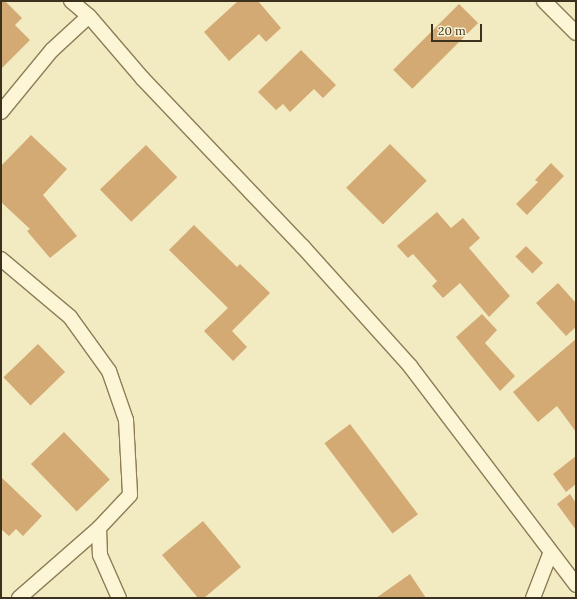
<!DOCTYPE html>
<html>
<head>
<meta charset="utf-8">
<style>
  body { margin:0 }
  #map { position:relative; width:577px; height:599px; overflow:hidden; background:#f2ebc2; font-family:Lora,serif }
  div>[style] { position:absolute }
  .building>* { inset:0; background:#d4aa74; transform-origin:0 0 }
  .roads { filter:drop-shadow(1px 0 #8e7c57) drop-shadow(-1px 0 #8e7c57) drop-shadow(0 1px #8e7c57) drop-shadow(0 -1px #8e7c57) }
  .minor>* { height:14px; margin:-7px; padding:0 7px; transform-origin:7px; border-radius:7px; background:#fcf6d6 }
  span { translate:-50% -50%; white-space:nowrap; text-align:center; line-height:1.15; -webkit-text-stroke:4px #f9f3d2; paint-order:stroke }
  .frame { position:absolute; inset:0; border:2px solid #3c311d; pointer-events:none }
  .scale { position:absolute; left:431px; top:24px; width:51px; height:18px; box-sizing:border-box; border:2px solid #3c311d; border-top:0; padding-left:5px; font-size:12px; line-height:14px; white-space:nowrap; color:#3c311d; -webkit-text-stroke:3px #f9f3d2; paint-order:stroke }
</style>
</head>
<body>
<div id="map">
  <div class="building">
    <div style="clip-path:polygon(1px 1px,5px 1px,22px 18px,15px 25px,30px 40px,1px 69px)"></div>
    <div style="clip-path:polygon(238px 1px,258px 1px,281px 28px,266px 42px,259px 34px,229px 61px,204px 32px)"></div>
    <div style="left:459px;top:4px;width:27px;height:93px;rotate:45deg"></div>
    <div style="clip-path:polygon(301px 50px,336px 85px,323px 98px,314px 89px,290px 112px,283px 104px,276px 110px,258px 92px)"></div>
    <div style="clip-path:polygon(31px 135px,67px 169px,43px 195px,77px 236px,50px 258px,27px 231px,30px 229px,1px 202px,1px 166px)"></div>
    <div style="left:390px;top:144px;width:52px;height:62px;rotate:45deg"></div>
    <div style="left:146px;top:145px;width:45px;height:64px;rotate:46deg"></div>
    <div style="clip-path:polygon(551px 163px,564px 176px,527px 215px,516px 204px,538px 182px,535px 180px)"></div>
    <div style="clip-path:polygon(437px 212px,451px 228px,463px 218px,480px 238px,469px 248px,510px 296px,489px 317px,460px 283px,443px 298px,432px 286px,437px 281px,413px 254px,408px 258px,397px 246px)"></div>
    <div style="clip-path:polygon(194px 225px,237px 267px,240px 264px,270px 293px,232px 331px,247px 347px,233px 361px,204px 331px,228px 308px,169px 250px)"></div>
    <div style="left:526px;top:246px;width:24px;height:15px;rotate:45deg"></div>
    <div style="clip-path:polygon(558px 283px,576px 303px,576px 327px,566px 336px,536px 303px)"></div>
    <div style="clip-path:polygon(482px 314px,497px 330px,485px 343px,515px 376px,500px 391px,456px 337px)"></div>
    <div style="clip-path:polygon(576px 339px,576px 432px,557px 406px,538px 422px,513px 392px)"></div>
    <div style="left:38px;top:344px;width:39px;height:48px;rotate:46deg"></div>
    <div style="left:350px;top:424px;width:113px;height:32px;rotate:53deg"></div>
    <div style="left:64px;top:432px;width:66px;height:46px;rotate:46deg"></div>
    <div style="clip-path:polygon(576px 456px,576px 484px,566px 492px,553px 474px)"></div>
    <div style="clip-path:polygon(1px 477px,42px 516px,23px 536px,16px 529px,9px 536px,1px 529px)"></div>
    <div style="clip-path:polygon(570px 494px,576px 503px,576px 530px,557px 504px)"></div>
    <div style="clip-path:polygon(203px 521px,241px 567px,204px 598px,198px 598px,162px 555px)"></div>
    <div style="clip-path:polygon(410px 574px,426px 598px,376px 598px)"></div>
  </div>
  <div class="roads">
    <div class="minor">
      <div style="left:71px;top:1px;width:23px;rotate:40deg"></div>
      <div style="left:89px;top:16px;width:83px;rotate:49.4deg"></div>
      <div style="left:143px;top:79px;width:232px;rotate:46.4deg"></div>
      <div style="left:303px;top:247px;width:160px;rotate:48deg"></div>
      <div style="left:410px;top:366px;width:275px;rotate:52.8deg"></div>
      <div style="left:544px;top:1px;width:45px;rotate:45deg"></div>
      <div style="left:1px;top:112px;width:80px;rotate:-50.6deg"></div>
      <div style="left:52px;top:50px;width:50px;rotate:-42.6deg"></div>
      <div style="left:1px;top:259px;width:90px;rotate:40deg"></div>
      <div style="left:70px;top:317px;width:67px;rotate:54.2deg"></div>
      <div style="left:109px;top:371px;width:52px;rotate:70.9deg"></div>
      <div style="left:126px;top:420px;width:75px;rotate:86.9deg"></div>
      <div style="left:130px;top:495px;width:45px;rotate:133.2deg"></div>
      <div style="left:99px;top:528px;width:27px;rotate:88deg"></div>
      <div style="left:100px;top:555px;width:47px;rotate:66.2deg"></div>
      <div style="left:19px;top:598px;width:106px;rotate:-41.2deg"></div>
      <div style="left:533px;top:598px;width:47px;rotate:-68.9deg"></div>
    </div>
  </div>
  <div class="frame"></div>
  <div class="scale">20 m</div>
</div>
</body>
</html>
